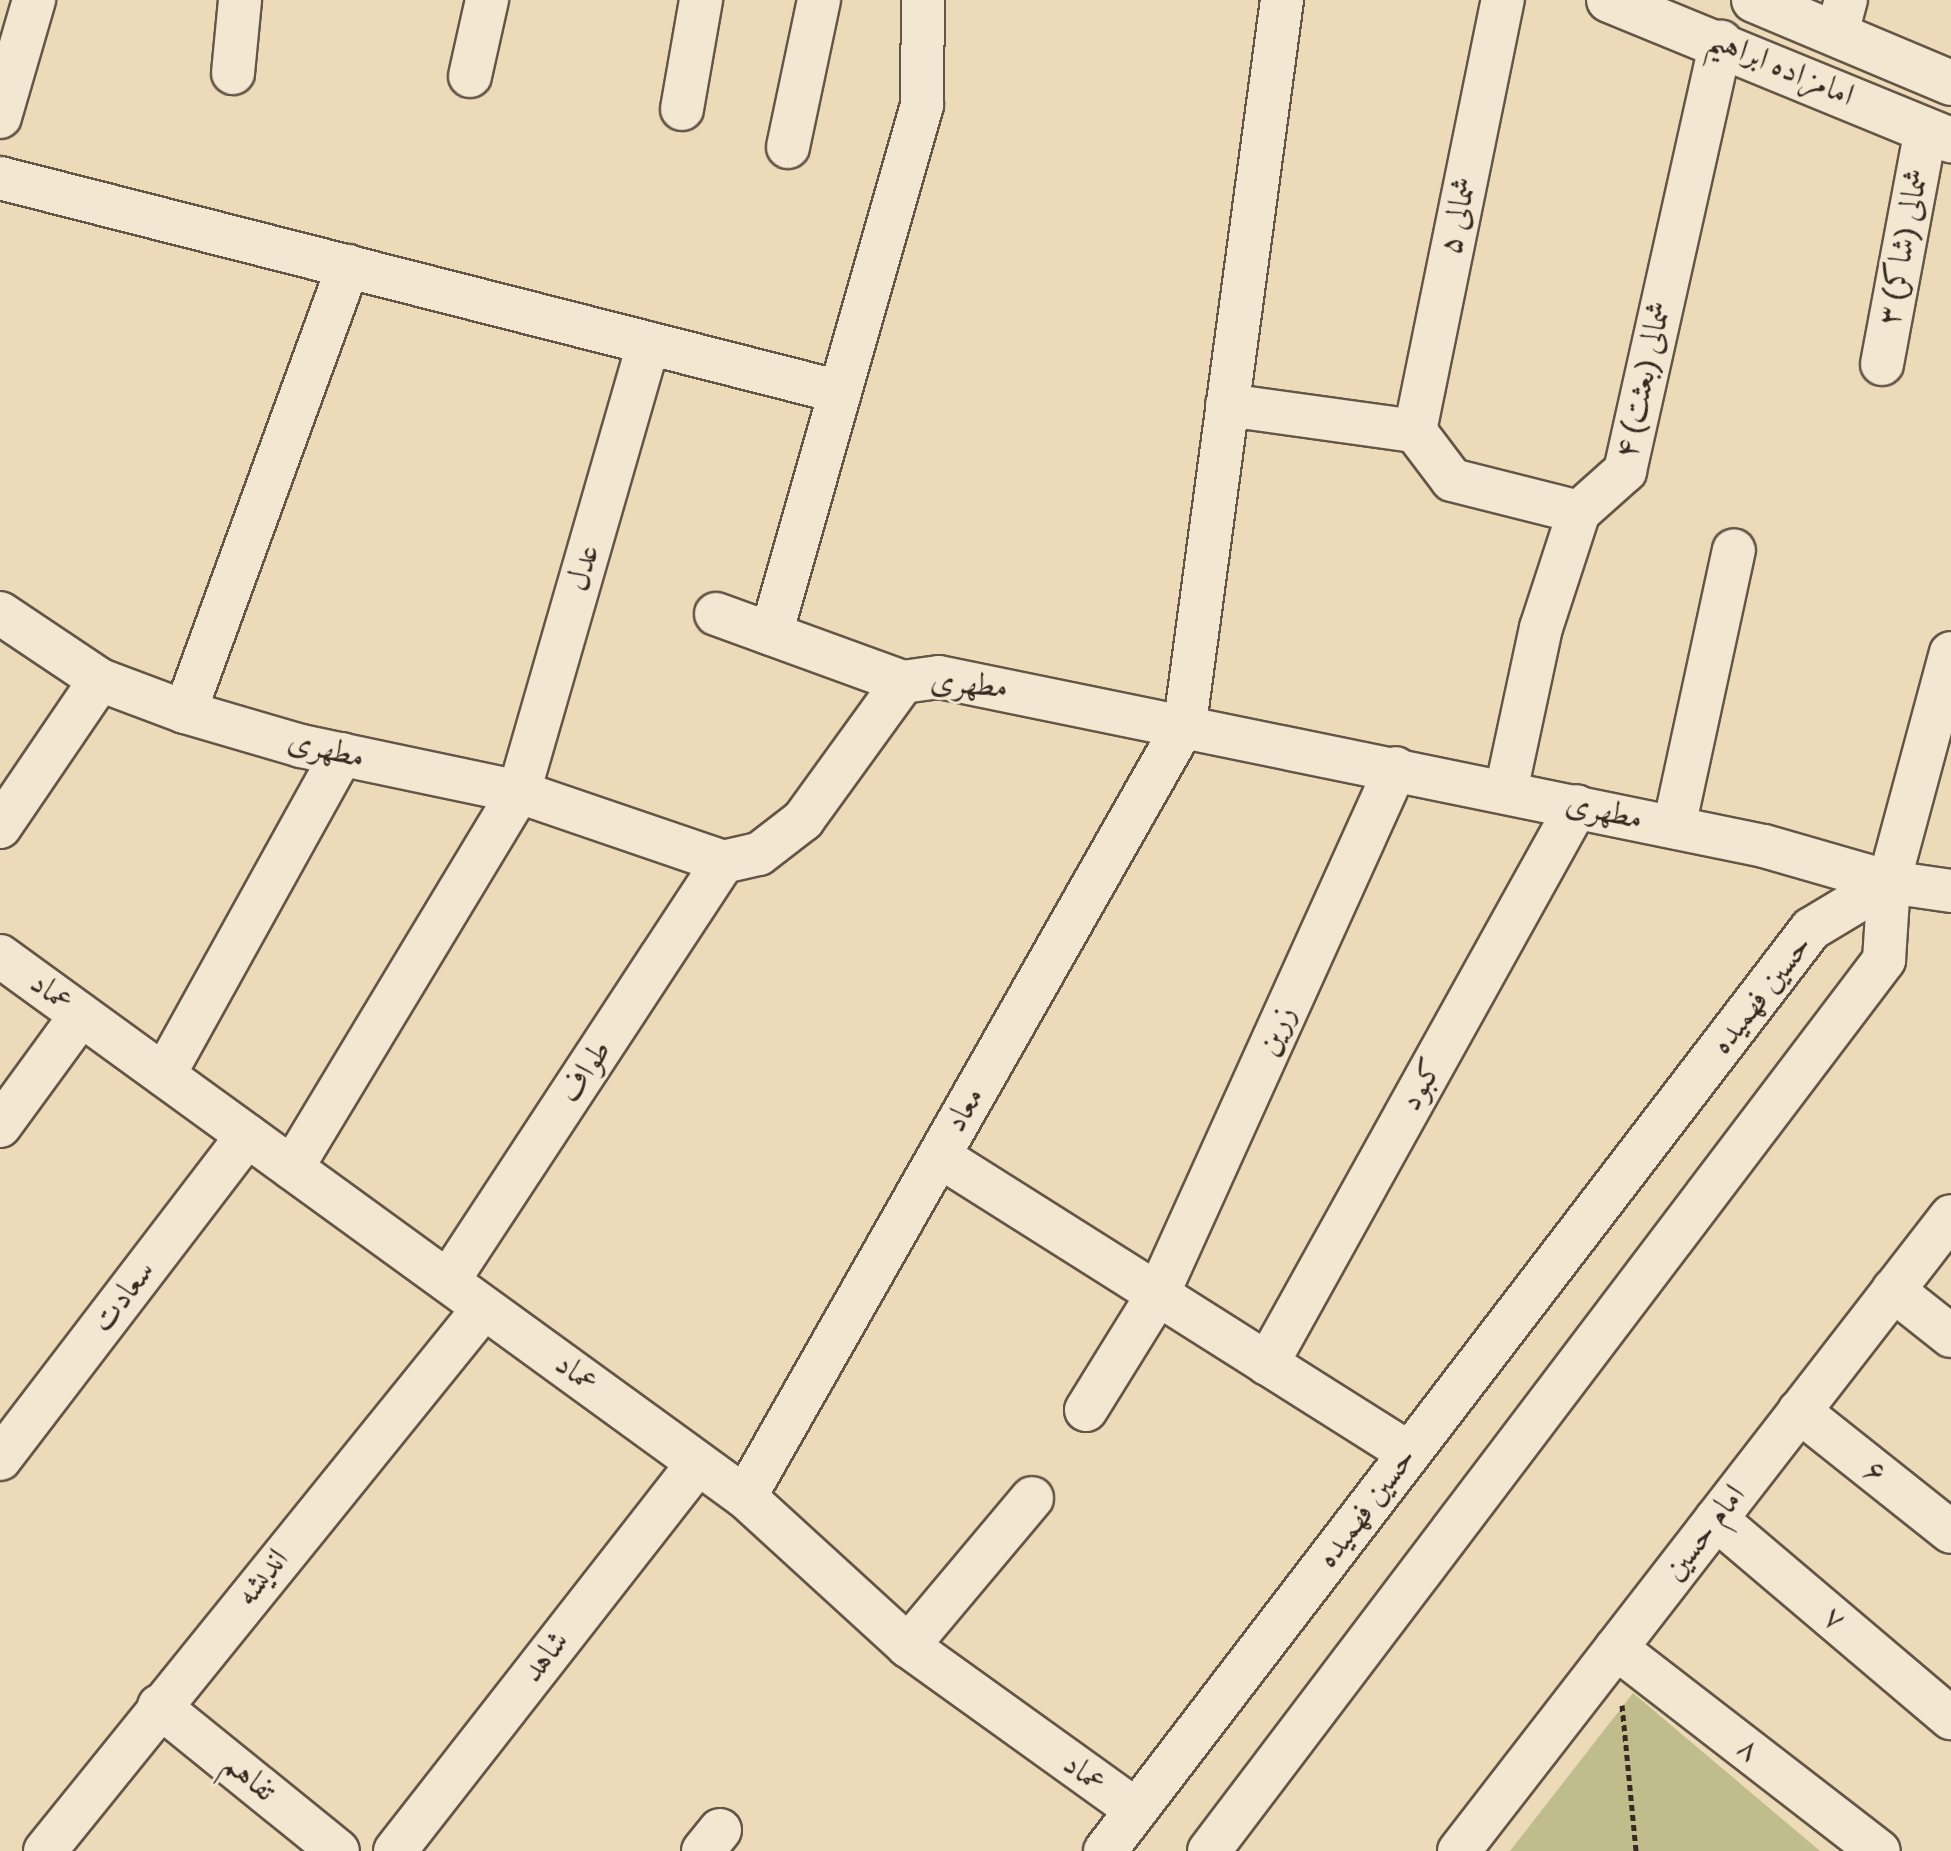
<!DOCTYPE html>
<html>
<head>
<meta charset="utf-8">
<style>
  body { margin:0 }
  #map { position:relative; width:1951px; height:1851px; overflow:hidden; background:#eddab9; font-family:"IM FELL DW Pica",Amiri,serif }
  div>[style] { position:absolute }
  .green>* { inset:0; background:#bfbd8b }
  .path>* { height:5px; margin-top:-2.5px; transform-origin:0; background:repeating-linear-gradient(90deg,#372a21 0 6px,transparent 0 10px) }
  .roads { filter:drop-shadow(2px 0 #645647) drop-shadow(-2px 0 #645647) drop-shadow(0 2px #645647) drop-shadow(0 -2px #645647) }
  .street>* { height:42px; margin:-21px; padding:0 21px; transform-origin:21px; border-radius:21px; background:#f3e7d2 }
  .secondary>* { height:44px; margin:-22px; padding:0 22px; transform-origin:22px; border-radius:22px; background:#f3e7d2 }
  span { translate:-50% -50%; white-space:nowrap; text-align:center; line-height:1.15; -webkit-text-stroke:6px #f3e7d2; paint-order:stroke }
  .street-label { font-size:32px; color:#372a21 }
</style>
</head>
<body>
<div id="map">
  <div class="green">
    <div style="clip-path:polygon(1633px 1693px,1820px 1851px,1510px 1851px)"></div>
  </div>
  <div class="path">
    <div style="left:1622px;top:1705px;width:147px;rotate:84.5deg"></div>
  </div>
  <div class="roads">
    <div class="street">
      <div style="left:1837px;top:33px;width:34px;rotate:-75deg"></div>
      <div style="left:233px;top:73px;width:73px;rotate:-84.5deg"></div>
      <div style="left:470px;top:76px;width:78px;rotate:-77.4deg"></div>
      <div style="left:682px;top:109px;width:111px;rotate:-80.1deg"></div>
      <div style="left:0;top:117px;width:122px;rotate:-73.8deg"></div>
      <div style="left:788px;top:147px;width:150px;rotate:-78.1deg"></div>
      <div style="left:0;top:178px;width:867px;rotate:14.29deg"></div>
      <div style="left:1882px;top:364px;width:238px;rotate:-79.4deg"></div>
      <div style="left:1227px;top:405px;width:190px;rotate:7.9deg"></div>
      <div style="left:1415px;top:431px;width:61px;rotate:52.9deg"></div>
      <div style="left:1452px;top:480px;width:131px;rotate:14.1deg"></div>
      <div style="left:1415px;top:431px;width:440px;rotate:-78.5deg"></div>
      <div style="left:0;top:613px;width:120px;rotate:33.8deg"></div>
      <div style="left:100px;top:680px;width:91px;rotate:20.6deg"></div>
      <div style="left:185px;top:712px;width:121px;rotate:16.3deg"></div>
      <div style="left:301px;top:746px;width:223px;rotate:11.9deg"></div>
      <div style="left:519px;top:792px;width:216px;rotate:18.9deg"></div>
      <div style="left:723px;top:862px;width:37px;rotate:-13deg"></div>
      <div style="left:759px;top:854px;width:56px;rotate:-37.7deg"></div>
      <div style="left:803px;top:820px;width:170px;rotate:-54.1deg"></div>
      <div style="left:903px;top:682px;width:36px;rotate:-8deg"></div>
      <div style="left:939px;top:677px;width:842px;rotate:11.58deg"></div>
      <div style="left:1764px;top:846px;width:130px;rotate:16.1deg"></div>
      <div style="left:1889px;top:882px;width:63px;rotate:8.3deg"></div>
      <div style="left:716px;top:614px;width:199px;rotate:20deg"></div>
      <div style="left:771px;top:634px;width:550px;rotate:-74.07deg"></div>
      <div style="left:922px;top:105px;width:105px;rotate:-89.5deg"></div>
      <div style="left:185px;top:712px;width:475px;rotate:-69.9deg"></div>
      <div style="left:1506px;top:791px;width:167px;rotate:-77.9deg"></div>
      <div style="left:1541px;top:628px;width:122px;rotate:-71.9deg"></div>
      <div style="left:1579px;top:512px;width:62px;rotate:-41.7deg"></div>
      <div style="left:1625px;top:471px;width:440px;rotate:-77.4deg"></div>
      <div style="left:0;top:827px;width:178px;rotate:-55.8deg"></div>
      <div style="left:1674px;top:827px;width:283px;rotate:-77.8deg"></div>
      <div style="left:0;top:956px;width:921px;rotate:35.99deg"></div>
      <div style="left:745px;top:1497px;width:221px;rotate:42.4deg"></div>
      <div style="left:908px;top:1646px;width:281px;rotate:35.7deg"></div>
      <div style="left:164px;top:1075px;width:367px;rotate:-61deg"></div>
      <div style="left:0;top:1126px;width:137px;rotate:-53.9deg"></div>
      <div style="left:939px;top:1156px;width:556px;rotate:32.29deg"></div>
      <div style="left:292px;top:1168px;width:439px;rotate:-58.9deg"></div>
      <div style="left:519px;top:792px;width:467px;rotate:-73.9deg"></div>
      <div style="left:448px;top:1281px;width:501px;rotate:-56.72deg"></div>
      <div style="left:1893px;top:1290px;width:74px;rotate:38.4deg"></div>
      <div style="left:1267px;top:1364px;width:638px;rotate:-60.95deg"></div>
      <div style="left:1086px;top:1410px;width:137px;rotate:-58.2deg"></div>
      <div style="left:1158px;top:1294px;width:577px;rotate:-65.65deg"></div>
      <div style="left:1799px;top:1411px;width:194px;rotate:38.5deg"></div>
      <div style="left:0;top:1459px;width:407px;rotate:-52.6deg"></div>
      <div style="left:745px;top:1497px;width:890px;rotate:-60.38deg"></div>
      <div style="left:1185px;top:723px;width:729px;rotate:-82.36deg"></div>
      <div style="left:1716px;top:1519px;width:308px;rotate:40.3deg"></div>
      <div style="left:908px;top:1646px;width:193px;rotate:-50deg"></div>
      <div style="left:1616px;top:1648px;width:332px;rotate:37.7deg"></div>
      <div style="left:159px;top:1706px;width:230px;rotate:39deg"></div>
      <div style="left:45px;top:1851px;width:698px;rotate:-51.05deg"></div>
      <div style="left:395px;top:1851px;width:492px;rotate:-52deg"></div>
      <div style="left:703px;top:1851px;width:27px;rotate:-51deg"></div>
      <div style="left:1105px;top:1851px;width:1161px;rotate:-52.56deg"></div>
      <div style="left:1811px;top:929px;width:91px;rotate:-31.1deg"></div>
      <div style="left:1209px;top:1851px;width:1118px;rotate:-52.85deg"></div>
      <div style="left:1884px;top:960px;width:78px;rotate:-86.3deg"></div>
      <div style="left:1889px;top:882px;width:237px;rotate:-74.9deg"></div>
      <div style="left:1459px;top:1851px;width:803px;rotate:-52.23deg"></div>
    </div>
    <div class="secondary">
      <div style="left:1609px;top:0;width:370px;rotate:22.3deg"></div>
      <div style="left:1754px;top:0;width:214px;rotate:22.8deg"></div>
    </div>
  </div>
  <div class="street-label">
    <span style="left:1781px;top:68px;rotate:23deg">امامزاده ابراهیم</span>
    <span style="left:1459px;top:216px;rotate:-78deg">۵ شمالی</span>
    <span style="left:1904px;top:247px;rotate:-79deg">۳ شمالی (شاکر)</span>
    <span style="left:1644px;top:380px;rotate:-77deg">۴ شمالی (بعثت)</span>
    <span style="left:584px;top:568px;rotate:-74deg">عدل</span>
    <span style="left:969px;top:685px;rotate:5deg">مطهری</span>
    <span style="left:326px;top:750px;rotate:13deg">مطهری</span>
    <span style="left:1604px;top:812px;rotate:12deg">مطهری</span>
    <span style="left:51px;top:993px;rotate:36deg">عماد</span>
    <span style="left:1762px;top:995px;rotate:-52deg">حسین فهمیده</span>
    <span style="left:1277px;top:1031px;rotate:-66deg">زرین</span>
    <span style="left:586px;top:1072px;rotate:-57deg">طواف</span>
    <span style="left:1422px;top:1085px;rotate:-61deg">کبود</span>
    <span style="left:965px;top:1110px;rotate:-60deg">معاد</span>
    <span style="left:124px;top:1297px;rotate:-53deg">سعادت</span>
    <span style="left:576px;top:1374px;rotate:36deg">عماد</span>
    <span style="left:1875px;top:1472px;rotate:38deg">۶</span>
    <span style="left:1367px;top:1508px;rotate:-53deg">حسین فهمیده</span>
    <span style="left:1705px;top:1533px;rotate:-52deg">امام حسین</span>
    <span style="left:263px;top:1578px;rotate:-51deg">اندیشه</span>
    <span style="left:1834px;top:1619px;rotate:40deg">۷</span>
    <span style="left:546px;top:1657px;rotate:-52deg">شاهد</span>
    <span style="left:1748px;top:1750px;rotate:38deg">۸</span>
    <span style="left:1084px;top:1774px;rotate:36deg">عماد</span>
    <span style="left:249px;top:1778px;rotate:39deg">تفاهم</span>
  </div>
</div>
</body>
</html>
